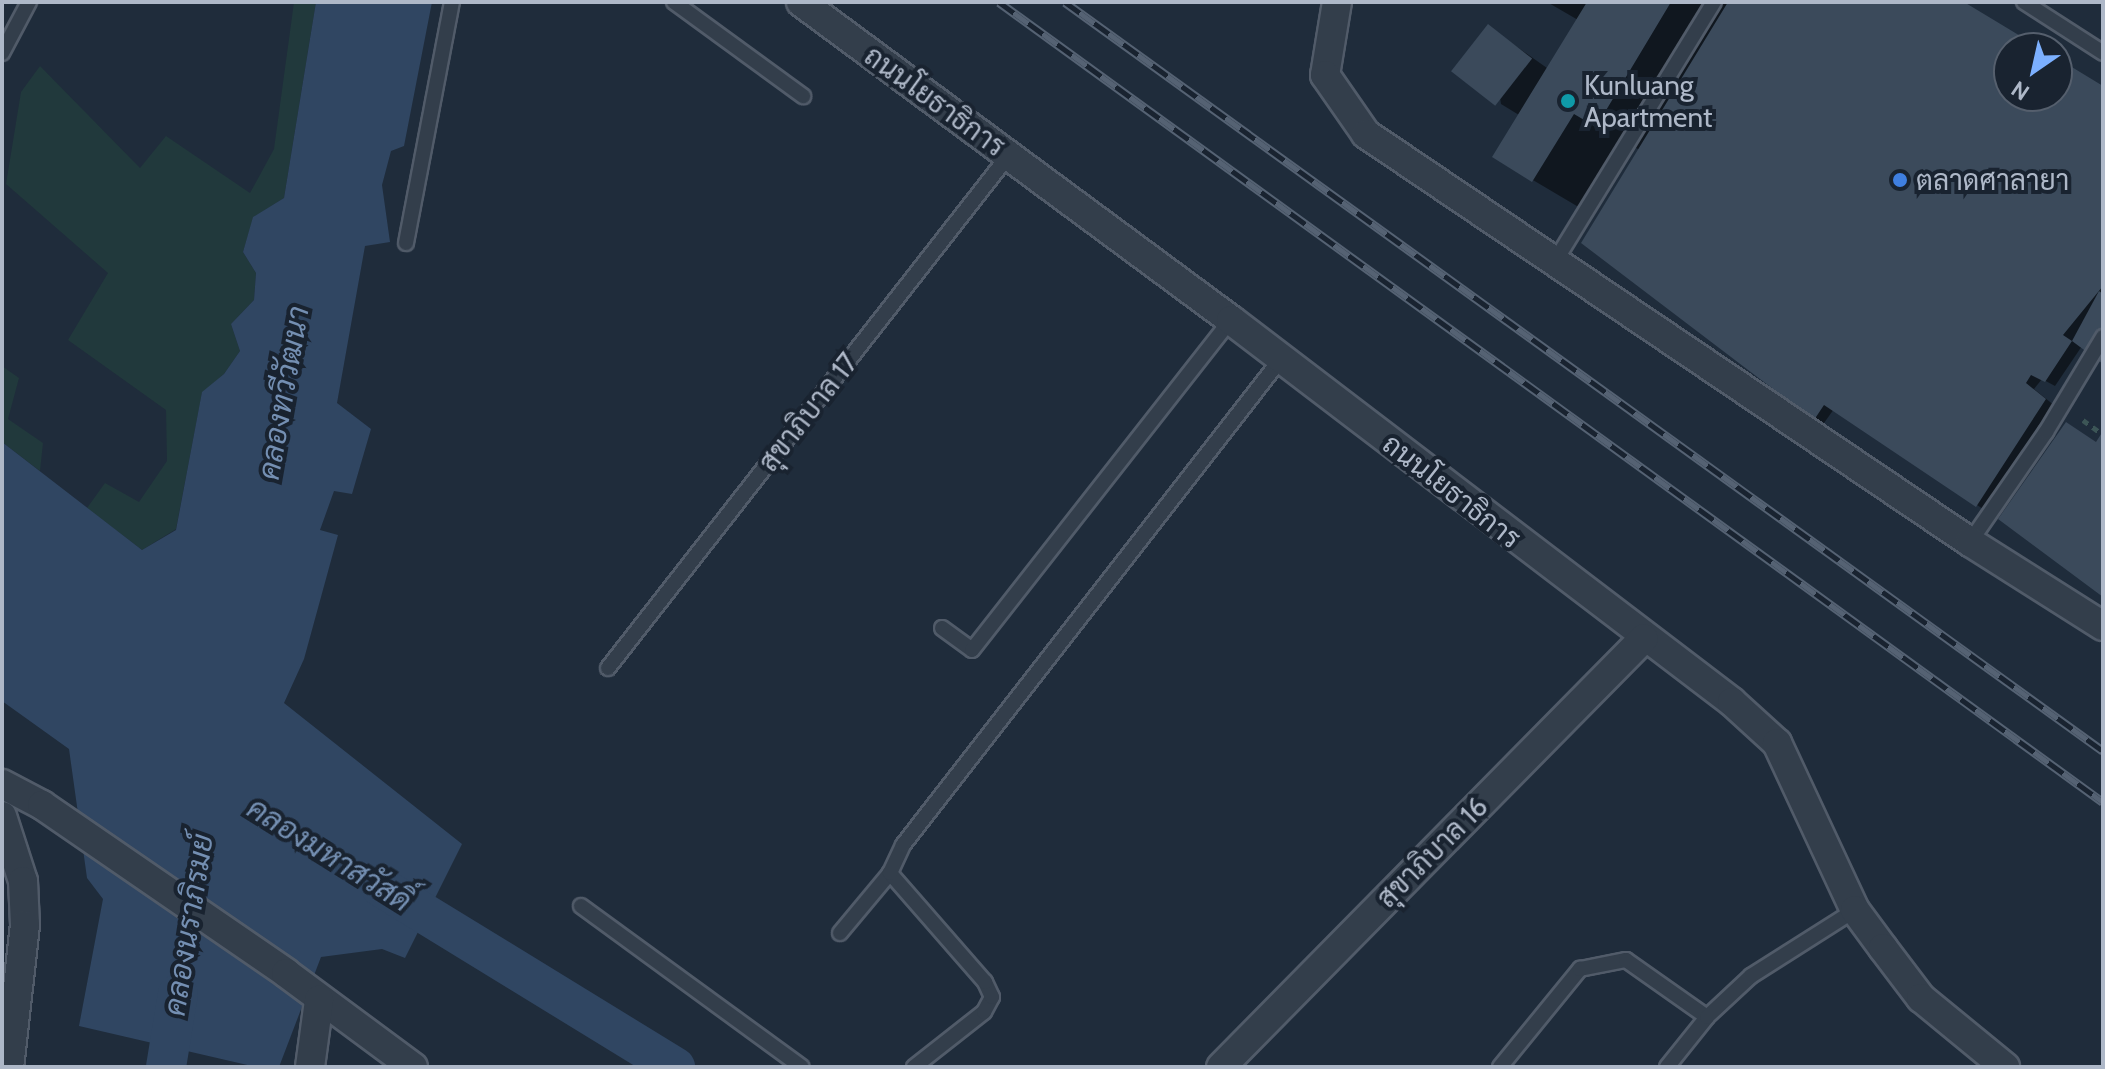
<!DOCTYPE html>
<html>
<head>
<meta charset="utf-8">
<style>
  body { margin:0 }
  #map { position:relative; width:2105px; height:1069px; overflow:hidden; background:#1f2c3b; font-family:Cabin,Sarabun,sans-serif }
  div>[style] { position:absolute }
  .green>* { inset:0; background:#21393c }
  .water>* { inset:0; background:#304662 }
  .shadow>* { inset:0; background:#0007 }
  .canal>* { height:40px; margin:-20px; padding:0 20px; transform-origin:20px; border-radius:20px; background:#304662 }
  .building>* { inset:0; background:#3b4a5b; transform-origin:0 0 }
  .path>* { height:5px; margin-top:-2.5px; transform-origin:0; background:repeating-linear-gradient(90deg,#3c5556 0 6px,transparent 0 12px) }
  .roads { filter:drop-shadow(2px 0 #515b69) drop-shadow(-2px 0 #515b69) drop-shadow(0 2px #515b69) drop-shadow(0 -2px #515b69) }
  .service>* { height:14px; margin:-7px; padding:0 7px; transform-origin:7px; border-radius:7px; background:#333e4b }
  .minor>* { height:28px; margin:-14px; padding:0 14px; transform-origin:14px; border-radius:14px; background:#333e4b }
  .rail>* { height:9px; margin-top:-4.5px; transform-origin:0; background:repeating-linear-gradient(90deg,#192330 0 18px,#556273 0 36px); box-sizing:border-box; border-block:2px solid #556273 }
  .dots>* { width:22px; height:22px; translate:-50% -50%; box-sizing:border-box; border:4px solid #192330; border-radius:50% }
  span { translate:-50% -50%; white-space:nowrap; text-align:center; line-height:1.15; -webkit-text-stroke:8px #192330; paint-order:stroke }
  .poi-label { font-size:28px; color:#aeb8c8 }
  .left { translate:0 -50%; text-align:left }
  .street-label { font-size:28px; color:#aeb8c8 }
  .water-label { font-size:30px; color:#748fb2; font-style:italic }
  .frame { position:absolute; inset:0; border:4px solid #aeb8c8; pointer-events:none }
  .north { position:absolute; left:1993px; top:32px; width:80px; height:80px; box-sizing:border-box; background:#192330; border:2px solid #555f6d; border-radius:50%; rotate:214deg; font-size:22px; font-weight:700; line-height:32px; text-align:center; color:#aeb8c8 }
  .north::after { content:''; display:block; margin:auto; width:28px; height:36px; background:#7cb0ff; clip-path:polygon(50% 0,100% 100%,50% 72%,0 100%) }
</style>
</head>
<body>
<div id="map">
  <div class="green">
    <div style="clip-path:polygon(294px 2px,316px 2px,284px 198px,254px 217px,243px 252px,256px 273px,254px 300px,231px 324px,240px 351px,224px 374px,202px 393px,176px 529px,142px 550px,87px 508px,105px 483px,139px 502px,167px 461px,166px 410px,68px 340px,108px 273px,6px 184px,21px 92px,40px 66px,140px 168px,166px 136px,250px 193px,274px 149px)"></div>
    <div style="clip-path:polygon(2px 366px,19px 378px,8px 419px,43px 443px,40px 471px,2px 442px)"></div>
  </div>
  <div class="water">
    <div style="clip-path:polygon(316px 2px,432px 2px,404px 146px,391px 151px,382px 185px,390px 242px,365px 246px,337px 403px,371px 429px,352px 494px,334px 491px,320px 530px,338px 535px,304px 659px,284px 703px,462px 844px,405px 958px,382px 949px,321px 957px,279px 1067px,256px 1067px,79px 1026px,103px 899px,87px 878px,69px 749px,2px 701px,2px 442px,142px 550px,176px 530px,202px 392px,224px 374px,240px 351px,231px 324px,254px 300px,256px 273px,243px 252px,253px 217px,284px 198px)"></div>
  </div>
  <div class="shadow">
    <div style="clip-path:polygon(1547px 2px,1961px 2px,2037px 48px,2009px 48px,2009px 96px,2057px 96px,2057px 60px,2103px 88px,2103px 362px,2082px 346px,2055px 386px,2042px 379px,2034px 389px,2055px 406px,1986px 511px,1834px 409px,1824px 423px,1815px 418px,1640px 150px,1634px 147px,1592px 215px,1494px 157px,1519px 115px,1501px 104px,1489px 27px,1547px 68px,1578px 20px)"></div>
  </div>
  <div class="canal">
    <div style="left:381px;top:887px;width:345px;rotate:31.5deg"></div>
    <div style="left:166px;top:1067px;width:74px;rotate:-80.7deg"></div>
  </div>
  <div class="building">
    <div style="clip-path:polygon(1587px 2px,1671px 2px,1596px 127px,1574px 114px,1532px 182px,1492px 157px)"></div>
    <div style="clip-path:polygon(1728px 2px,1964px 2px,2040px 48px,2009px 48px,2009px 96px,2057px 96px,2057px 58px,2103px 86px,2103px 286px,2063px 335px,2072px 341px,2045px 382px,2031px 375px,2026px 383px,2046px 399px,1976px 507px,1824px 405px,1814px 420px,1581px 243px)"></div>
    <div style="left:1488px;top:24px;width:56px;height:60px;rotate:38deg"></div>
    <div style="clip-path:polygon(2099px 291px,2103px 294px,2103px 364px,2072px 341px)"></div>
    <div style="clip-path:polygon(2066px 422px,2096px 442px,2103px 431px,2103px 597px,1998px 519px)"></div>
  </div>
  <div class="path">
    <div style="left:2083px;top:420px;width:22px;rotate:36deg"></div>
  </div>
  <div class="roads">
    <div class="service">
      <div style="left:674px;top:2px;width:160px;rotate:36.1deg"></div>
      <div style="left:2024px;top:2px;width:94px;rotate:32.8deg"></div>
      <div style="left:2px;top:53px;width:58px;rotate:-62.1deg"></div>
      <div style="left:406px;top:243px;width:245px;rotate:-79.2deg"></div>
      <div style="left:1554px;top:263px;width:306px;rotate:-58.5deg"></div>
      <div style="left:1970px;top:542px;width:134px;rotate:-55.4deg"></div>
      <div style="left:2046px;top:432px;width:111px;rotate:-59deg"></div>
      <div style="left:942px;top:628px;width:37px;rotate:36deg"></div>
      <div style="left:972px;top:650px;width:420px;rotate:-51.9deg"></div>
      <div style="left:608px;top:668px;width:651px;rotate:-51.99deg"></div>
      <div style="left:581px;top:906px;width:273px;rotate:36.1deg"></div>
      <div style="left:840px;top:933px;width:78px;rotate:-50.2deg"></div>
      <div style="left:914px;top:1067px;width:89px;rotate:-38.2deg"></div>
      <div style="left:984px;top:1012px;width:17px;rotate:-62deg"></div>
      <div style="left:992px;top:997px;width:17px;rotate:-115deg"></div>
      <div style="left:985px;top:982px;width:145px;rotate:-131.1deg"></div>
      <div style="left:890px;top:873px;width:31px;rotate:-65deg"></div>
      <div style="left:903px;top:845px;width:616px;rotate:-52.13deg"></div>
      <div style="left:1500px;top:1067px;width:127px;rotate:-50.8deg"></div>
      <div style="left:1580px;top:969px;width:47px;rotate:-11.1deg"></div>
      <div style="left:1626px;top:960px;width:99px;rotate:35.1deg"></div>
      <div style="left:1667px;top:1067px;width:64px;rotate:-51.3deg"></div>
      <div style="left:1707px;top:1017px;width:60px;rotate:-43deg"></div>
      <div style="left:1751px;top:976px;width:123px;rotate:-32.4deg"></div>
    </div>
    <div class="minor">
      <div style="left:801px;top:2px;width:535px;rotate:36.48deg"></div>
      <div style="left:1231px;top:320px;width:630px;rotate:37.32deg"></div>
      <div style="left:1732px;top:702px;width:61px;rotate:42.3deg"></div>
      <div style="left:1777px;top:743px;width:184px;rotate:65deg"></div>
      <div style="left:1855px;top:910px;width:47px;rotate:53.6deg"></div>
      <div style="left:1883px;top:948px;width:63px;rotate:52.8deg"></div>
      <div style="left:1921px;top:998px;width:109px;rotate:39.4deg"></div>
      <div style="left:1337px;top:2px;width:74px;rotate:99.3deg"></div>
      <div style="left:1325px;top:75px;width:72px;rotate:55.2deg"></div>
      <div style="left:1366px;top:134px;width:729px;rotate:34.04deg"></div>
      <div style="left:1970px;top:542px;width:157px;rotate:32.3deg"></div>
      <div style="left:2px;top:784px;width:45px;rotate:27.7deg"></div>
      <div style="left:42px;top:805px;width:296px;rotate:34.5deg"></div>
      <div style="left:286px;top:973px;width:158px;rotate:36.5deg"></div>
      <div style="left:2px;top:816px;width:68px;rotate:72.1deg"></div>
      <div style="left:23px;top:881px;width:44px;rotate:87.4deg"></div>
      <div style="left:25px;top:925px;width:143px;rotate:96.4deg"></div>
      <div style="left:310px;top:1067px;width:68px;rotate:-82.3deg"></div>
      <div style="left:1221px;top:1067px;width:602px;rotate:-45.4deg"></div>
    </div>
  </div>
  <div class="rail">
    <div style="left:999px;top:2px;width:1363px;rotate:35.93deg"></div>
    <div style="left:1065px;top:2px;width:1280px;rotate:35.81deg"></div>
  </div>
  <div class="dots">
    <div style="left:1568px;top:101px;background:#0f9aa8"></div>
    <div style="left:1900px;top:180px;background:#3f7fe0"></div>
  </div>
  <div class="poi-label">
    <span class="left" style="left:1584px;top:101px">Kunluang<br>Apartment</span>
    <span class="left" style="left:1916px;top:180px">ตลาดศาลายา</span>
  </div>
  <div class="street-label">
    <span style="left:935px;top:101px;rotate:36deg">ถนนโยธาธิการ</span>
    <span style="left:808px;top:412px;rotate:-52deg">สุขาภิบาล 17</span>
    <span style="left:1452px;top:491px;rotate:38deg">ถนนโยธาธิการ</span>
    <span style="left:1432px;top:852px;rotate:-45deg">สุขาภิบาล 16</span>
  </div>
  <div class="water-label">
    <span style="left:284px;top:393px;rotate:-80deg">คลองทวีวัฒนา</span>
    <span style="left:329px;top:855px;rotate:32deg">คลองมหาสวัสดิ์</span>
    <span style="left:189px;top:925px;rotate:-81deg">คลองนราภิรมย์</span>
  </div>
  <div class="frame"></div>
  <div class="north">N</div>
</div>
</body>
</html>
